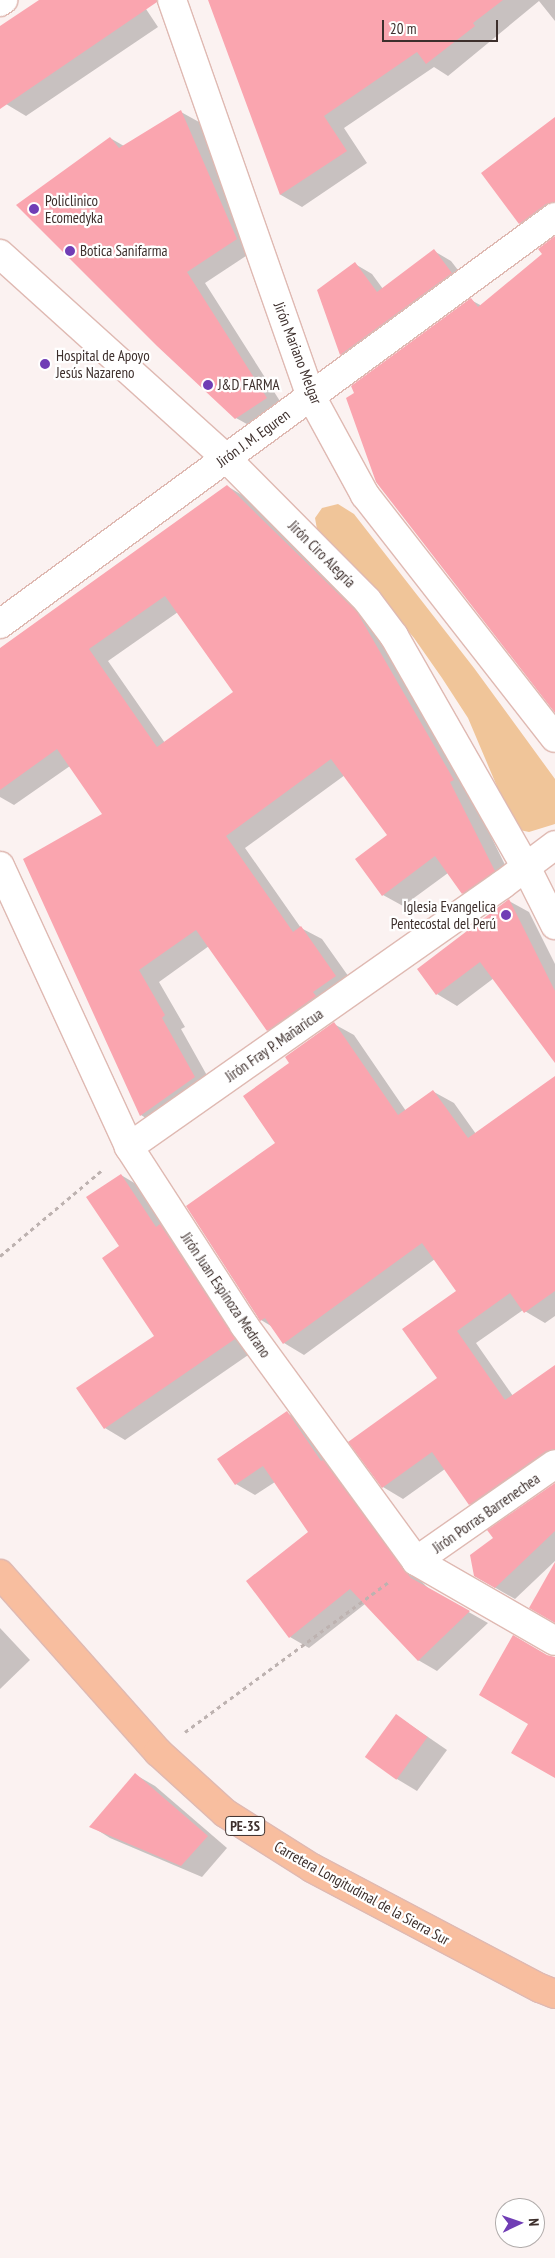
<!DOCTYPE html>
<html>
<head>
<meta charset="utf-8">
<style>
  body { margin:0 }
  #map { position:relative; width:555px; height:2258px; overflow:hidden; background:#fbf2f1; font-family:"PT Sans Narrow",sans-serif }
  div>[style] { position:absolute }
  .green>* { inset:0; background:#f0c599 }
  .shadow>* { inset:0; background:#0003 }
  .building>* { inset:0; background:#faa5af; transform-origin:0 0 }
  .path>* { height:3px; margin-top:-1.5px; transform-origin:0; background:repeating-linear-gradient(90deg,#bdb2b0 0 4px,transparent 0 8px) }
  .roads { filter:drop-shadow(1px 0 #dfb9b2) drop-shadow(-1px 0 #dfb9b2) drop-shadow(0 1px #dfb9b2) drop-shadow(0 -1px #dfb9b2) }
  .minor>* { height:28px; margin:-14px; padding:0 14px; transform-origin:14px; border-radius:14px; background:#fff }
  .trunk>* { height:28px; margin:-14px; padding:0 14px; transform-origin:14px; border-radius:14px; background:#f8be9f }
  .dots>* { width:14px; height:14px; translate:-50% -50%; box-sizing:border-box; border:2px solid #fff; border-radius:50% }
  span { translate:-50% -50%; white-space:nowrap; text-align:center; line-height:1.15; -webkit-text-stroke:4.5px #fff; paint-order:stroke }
  .shield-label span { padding:1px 4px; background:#fff; border:1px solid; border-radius:4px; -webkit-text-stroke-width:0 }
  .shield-label { font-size:14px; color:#3d2f2c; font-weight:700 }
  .poi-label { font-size:15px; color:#3d2f2c }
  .left { translate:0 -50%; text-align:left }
  .right { translate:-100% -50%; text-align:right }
  .street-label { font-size:15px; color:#3d2f2c }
  .north { position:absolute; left:495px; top:2198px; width:50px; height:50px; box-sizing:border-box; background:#fff; border:1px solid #b1acab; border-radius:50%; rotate:87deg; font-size:14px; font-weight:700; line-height:20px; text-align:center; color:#3d2f2c }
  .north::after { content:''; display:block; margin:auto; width:18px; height:22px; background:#703db5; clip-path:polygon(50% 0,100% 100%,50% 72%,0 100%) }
  .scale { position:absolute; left:382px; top:20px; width:116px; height:22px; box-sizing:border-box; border:2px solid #3d2f2c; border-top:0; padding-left:6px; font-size:15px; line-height:18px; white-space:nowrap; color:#3d2f2c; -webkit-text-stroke:4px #fff; paint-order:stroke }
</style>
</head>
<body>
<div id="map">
  <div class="green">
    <div style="clip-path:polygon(338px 504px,354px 514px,474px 668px,555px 779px,555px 824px,529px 832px,515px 829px,468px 718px,442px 678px,414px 638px,375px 592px,318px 535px,315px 518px,322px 508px)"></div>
  </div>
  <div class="shadow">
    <div style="clip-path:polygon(41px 0,140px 0,158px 27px,26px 116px,6px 104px,0 108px,0 28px)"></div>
    <div style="clip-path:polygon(210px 0,555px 0,555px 21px,539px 1px,448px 76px,434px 67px,344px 128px,367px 163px,302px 207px,281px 195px)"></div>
    <div style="clip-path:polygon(181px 112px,199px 122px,255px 250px,205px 283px,285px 409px,254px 428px,236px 418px,110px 138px,124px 146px)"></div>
    <div style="clip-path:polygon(555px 119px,555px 225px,541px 235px,520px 223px)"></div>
    <div style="clip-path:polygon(555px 238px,555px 500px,471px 300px,482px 306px,544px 255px)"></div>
    <div style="clip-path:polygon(434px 251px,451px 261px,468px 283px,358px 364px,341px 354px,318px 291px,355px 264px,372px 274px,383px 289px)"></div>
    <div style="clip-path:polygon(evenodd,227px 486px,247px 498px,377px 625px,473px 800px,514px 883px,483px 905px,463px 893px,448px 873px,403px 906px,383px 895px,389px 835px,345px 775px,245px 848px,301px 928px,322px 939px,356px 987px,288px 1042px,268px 1030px,209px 946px,159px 982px,185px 1027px,181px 1029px,214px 1088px,160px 1127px,141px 1115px,104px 814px,70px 766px,14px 805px,0 797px,0 650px,227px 486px,178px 612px,235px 692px,165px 743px,108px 661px,178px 612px)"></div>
    <div style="clip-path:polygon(509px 901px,529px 912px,555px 964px,555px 1061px,494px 978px,457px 1006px,437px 994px)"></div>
    <div style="clip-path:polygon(334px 1024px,354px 1035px,406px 1111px,434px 1092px,454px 1103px,476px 1134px,555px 1078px,555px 1316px,545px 1323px,523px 1310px,476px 1343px,513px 1396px,555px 1367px,555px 1470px,490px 1515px,470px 1504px,445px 1469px,403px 1499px,383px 1487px,439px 1378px,458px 1291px,435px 1259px,304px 1355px,284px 1343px,271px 1326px,261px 1320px,277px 1143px,291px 1063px)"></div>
    <div style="clip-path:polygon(121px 1175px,141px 1187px,254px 1351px,125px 1440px,105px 1428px,156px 1336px,121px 1246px)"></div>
    <div style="clip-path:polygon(287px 1413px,306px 1424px,423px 1583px,430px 1590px,488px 1623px,437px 1671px,418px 1660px,365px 1604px,309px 1648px,290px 1637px,310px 1532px,275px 1482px,255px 1495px,236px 1484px,219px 1459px)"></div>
    <div style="clip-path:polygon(555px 1485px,555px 1561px,515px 1599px,475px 1576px,494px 1538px)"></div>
    <div style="clip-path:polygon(0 1628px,30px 1660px,0 1689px)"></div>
    <div style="clip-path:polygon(396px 1715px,447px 1750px,417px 1791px,397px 1779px)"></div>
    <div style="clip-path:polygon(136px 1775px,155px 1786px,227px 1848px,202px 1877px,110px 1838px,91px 1826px)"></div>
  </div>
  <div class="building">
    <div style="clip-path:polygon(39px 0,157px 0,157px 2px,0 109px,0 26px)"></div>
    <div style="clip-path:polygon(208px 0,503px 0,473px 23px,475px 26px,426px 64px,417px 52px,324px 116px,347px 151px,280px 195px)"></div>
    <div style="clip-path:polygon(181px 110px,237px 239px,187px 272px,267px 398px,235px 419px,157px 346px,16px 205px,110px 137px,119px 148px)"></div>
    <div style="clip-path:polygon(555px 117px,555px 202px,546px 204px,519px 224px,481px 173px)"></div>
    <div style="clip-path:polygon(555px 236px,555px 713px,376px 482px,346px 398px,354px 393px,351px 386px,471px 298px,478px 307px,542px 254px,538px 249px)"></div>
    <div style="clip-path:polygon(434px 249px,452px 273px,340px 355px,317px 290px,355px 262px,377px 292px)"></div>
    <div style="clip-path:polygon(evenodd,227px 485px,357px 612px,454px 780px,450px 782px,495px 871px,462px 894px,435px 856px,382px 896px,355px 859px,387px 835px,331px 759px,226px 836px,293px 932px,301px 926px,336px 976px,313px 992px,316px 996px,267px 1031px,196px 930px,139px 970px,165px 1015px,162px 1018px,195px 1077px,140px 1116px,23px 859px,102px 814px,57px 749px,0 790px,0 648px,227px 485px,165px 596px,233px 692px,157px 747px,89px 649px,165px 596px)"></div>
    <div style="clip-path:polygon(509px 899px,555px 991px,555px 1063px,480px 962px,436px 995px,417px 969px)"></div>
    <div style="clip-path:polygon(334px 1022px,398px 1115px,433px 1090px,468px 1138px,555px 1076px,555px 1291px,524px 1313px,510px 1293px,457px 1331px,505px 1400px,555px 1365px,555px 1449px,546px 1451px,469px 1505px,432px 1452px,382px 1488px,348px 1442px,437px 1378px,402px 1329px,456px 1291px,422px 1243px,283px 1344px,265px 1318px,260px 1321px,257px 1316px,186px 1206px,275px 1143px,243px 1096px,289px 1063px,285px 1057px)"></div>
    <div style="clip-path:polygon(121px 1174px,156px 1227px,160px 1224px,235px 1339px,104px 1429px,76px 1388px,154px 1336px,102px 1258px,119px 1246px,86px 1197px)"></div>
    <div style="clip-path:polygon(287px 1411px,321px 1461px,323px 1460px,404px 1570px,411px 1578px,470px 1611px,418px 1661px,350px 1589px,289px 1638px,246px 1581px,308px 1532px,263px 1466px,235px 1485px,217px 1459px)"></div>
    <div style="clip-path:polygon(555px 1483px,555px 1531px,495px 1588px,474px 1576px,470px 1555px,493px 1538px,487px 1530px)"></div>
    <div style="clip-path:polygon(555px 1562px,555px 1623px,529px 1608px)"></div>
    <div style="clip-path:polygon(513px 1635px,547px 1655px,555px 1657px,555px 1778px,511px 1753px,528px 1724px,479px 1695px)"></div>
    <div style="left:396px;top:1714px;width:39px;height:53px;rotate:36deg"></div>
    <div style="clip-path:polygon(135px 1773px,208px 1836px,181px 1866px,89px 1827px)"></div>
  </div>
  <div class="path">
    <div style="left:0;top:1256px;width:133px;rotate:-40.1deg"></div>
    <div style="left:185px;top:1732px;width:255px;rotate:-36.4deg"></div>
  </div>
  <div class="roads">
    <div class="minor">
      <div style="left:172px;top:0;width:420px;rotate:70.7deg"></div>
      <div style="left:311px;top:396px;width:113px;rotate:61.4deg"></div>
      <div style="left:365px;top:495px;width:308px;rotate:52deg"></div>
      <div style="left:0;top:2px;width:4px;rotate:-34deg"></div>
      <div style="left:0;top:254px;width:304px;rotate:42.1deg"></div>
      <div style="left:226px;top:458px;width:200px;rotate:45.2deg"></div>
      <div style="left:367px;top:600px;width:45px;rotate:53.1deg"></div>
      <div style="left:394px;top:636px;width:266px;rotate:60.3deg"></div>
      <div style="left:526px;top:867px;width:65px;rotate:63.4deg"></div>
      <div style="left:0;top:624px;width:688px;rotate:-36.25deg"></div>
      <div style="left:0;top:866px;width:309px;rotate:65.3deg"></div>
      <div style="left:129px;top:1147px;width:212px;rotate:57.1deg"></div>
      <div style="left:244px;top:1325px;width:292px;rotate:53.9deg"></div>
      <div style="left:416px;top:1561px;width:160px;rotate:29.9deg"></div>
      <div style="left:129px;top:1147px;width:456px;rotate:-35.1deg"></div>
      <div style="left:502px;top:885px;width:66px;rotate:-37deg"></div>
      <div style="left:416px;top:1561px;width:169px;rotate:-34.9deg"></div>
    </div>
    <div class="trunk">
      <div style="left:0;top:1574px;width:238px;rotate:48.4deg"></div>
      <div style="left:158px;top:1752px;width:91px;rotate:42.3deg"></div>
      <div style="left:225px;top:1813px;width:103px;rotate:32.3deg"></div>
      <div style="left:312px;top:1868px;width:258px;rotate:27.8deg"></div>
      <div style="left:540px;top:1988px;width:16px;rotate:22deg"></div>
    </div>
  </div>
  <div class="dots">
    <div style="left:34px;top:209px;background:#703db5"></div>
    <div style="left:70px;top:251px;background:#703db5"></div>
    <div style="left:45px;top:364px;background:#703db5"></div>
    <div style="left:208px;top:385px;background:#703db5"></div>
    <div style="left:506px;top:915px;background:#703db5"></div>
  </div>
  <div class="shield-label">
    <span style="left:245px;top:1826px">PE-3S</span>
  </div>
  <div class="poi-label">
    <span class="left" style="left:45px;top:209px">Policlinico<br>Ecomedyka</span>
    <span class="left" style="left:80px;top:251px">Botica Sanifarma</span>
    <span class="left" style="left:56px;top:364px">Hospital de Apoyo<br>Jesús Nazareno</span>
    <span class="left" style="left:218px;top:385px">J&amp;D FARMA</span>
    <span class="right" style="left:496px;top:915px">Iglesia Evangelica<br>Pentecostal del Perú</span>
  </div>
  <div class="street-label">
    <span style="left:298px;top:353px;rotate:69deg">Jirón Mariano Melgar</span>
    <span style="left:253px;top:438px;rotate:-36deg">Jirón J. M. Eguren</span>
    <span style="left:322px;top:554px;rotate:45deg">Jirón Ciro Alegría</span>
    <span style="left:274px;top:1045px;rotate:-35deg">Jirón Fray P. Mañaricua</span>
    <span style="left:226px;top:1295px;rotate:56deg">Jirón Juan Espinoza Medrano</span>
    <span style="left:486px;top:1513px;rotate:-35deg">Jirón Porras Barrenechea</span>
    <span style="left:362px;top:1893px;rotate:29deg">Carretera Longitudinal de la Sierra Sur</span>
  </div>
  <div class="north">N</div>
  <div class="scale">20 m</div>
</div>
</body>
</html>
